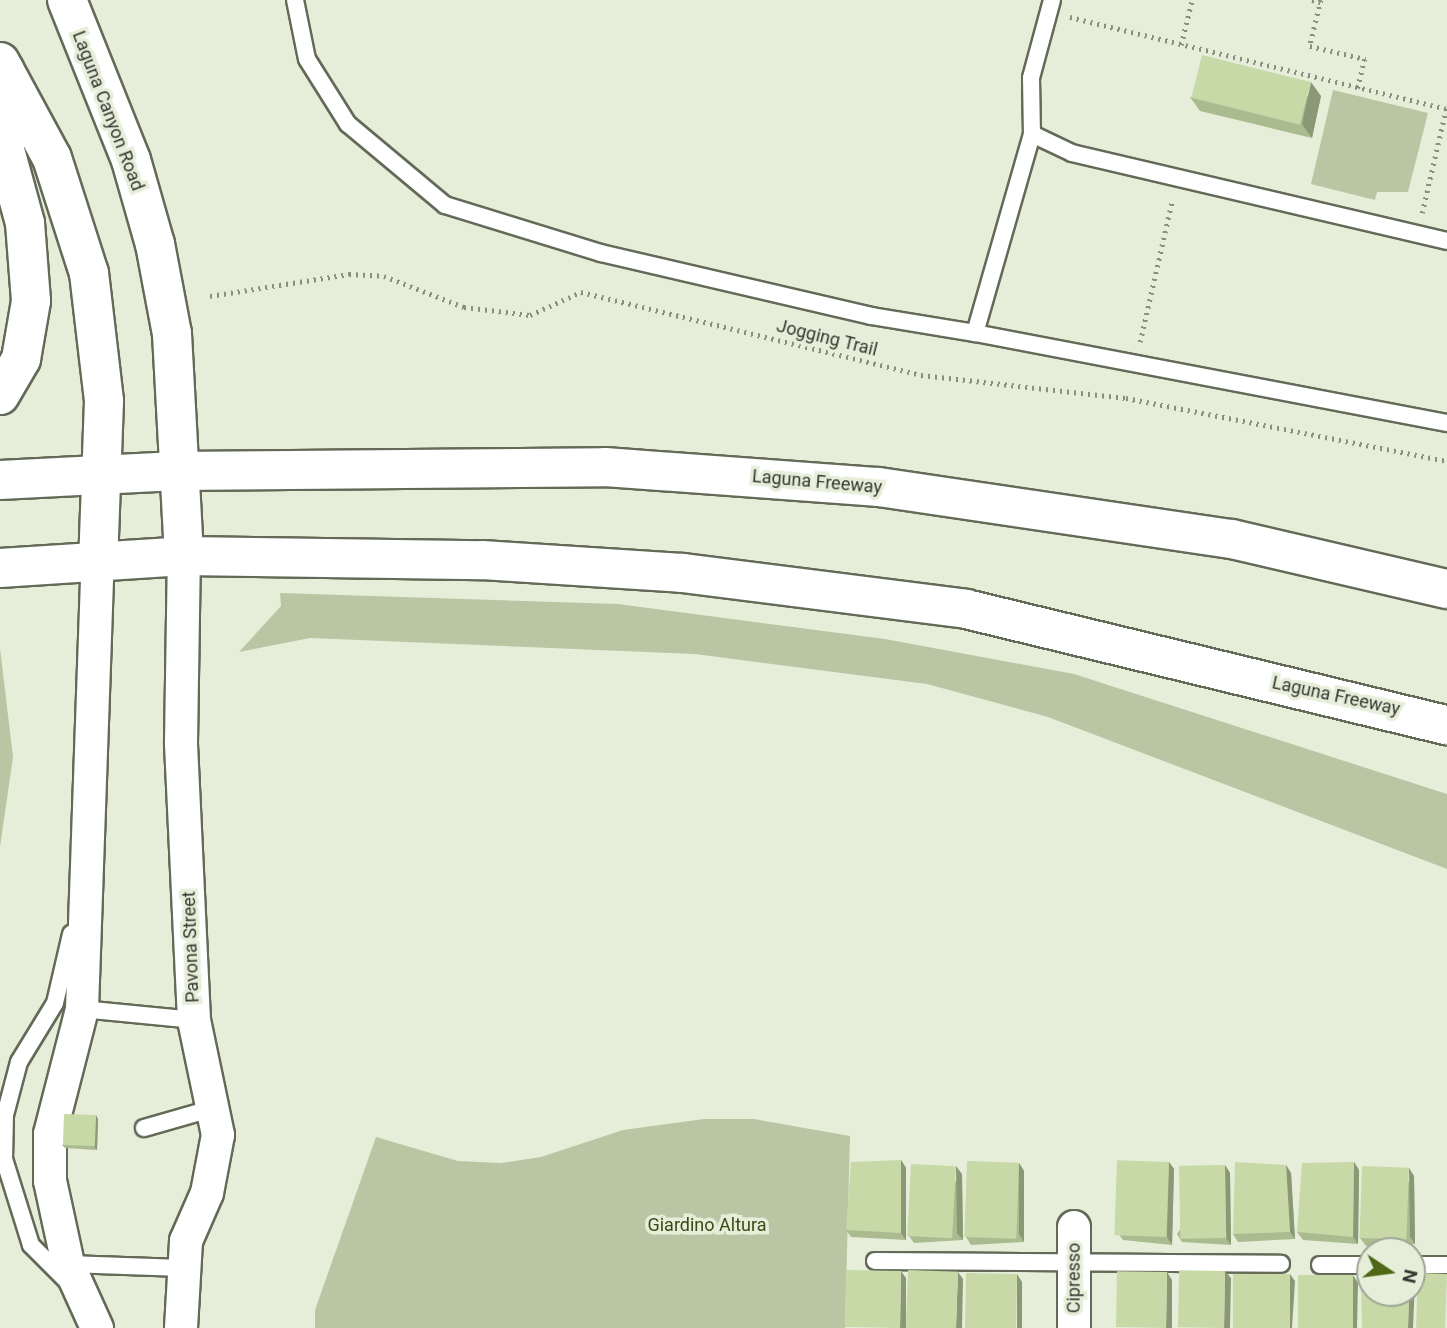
<!DOCTYPE html>
<html>
<head>
<meta charset="utf-8">
<style>
  body { margin:0 }
  #map { position:relative; width:1447px; height:1328px; overflow:hidden; background:#e6eeda; font-family:Roboto,sans-serif }
  div>[style] { position:absolute }
  .green>* { inset:0; background:#b9c6a4 }
  .path>* { height:4.5px; margin-top:-2.25px; transform-origin:0; background:repeating-linear-gradient(90deg,#888e80 0 2px,transparent 0 7px) }
  .roads { filter:drop-shadow(2px 0 #636a58) drop-shadow(-2px 0 #636a58) drop-shadow(0 2px #636a58) drop-shadow(0 -2px #636a58) }
  .lane>* { height:16px; margin:-8px; padding:0 8px; transform-origin:8px; border-radius:8px; background:#fff }
  .street>* { height:32px; margin:-16px; padding:0 16px; transform-origin:16px; border-radius:16px; background:#fff }
  .secondary>* { height:38px; margin:-19px; padding:0 19px; transform-origin:19px; border-radius:19px; background:#fff }
  .primary>* { height:38px; margin:-19px; padding:0 19px; transform-origin:19px; border-radius:19px; background:#fff }
  .highway>* { height:38px; margin:-19px; padding:0 19px; transform-origin:19px; border-radius:19px; background:#fff }
  .wall>* { inset:0; background:#aabb90 }
  .shaded-wall>* { inset:0; background:#8b9875 }
  .building>* { inset:0; background:#c6d9a7; transform-origin:0 0 }
  span { translate:-50% -50%; white-space:nowrap; text-align:center; line-height:1.15; -webkit-text-stroke:7px #e6eeda; paint-order:stroke }
  .street-label { font-size:18px; color:#353830 }
  .park-label { font-size:18px; color:#3a4a15 }
  .north { position:absolute; left:1356px; top:1237px; width:70px; height:70px; box-sizing:border-box; background:#e6eeda; border:2px solid #9fa596; border-radius:50%; rotate:103deg; font-size:19px; font-weight:700; line-height:28px; text-align:center; color:#353830 }
  .north::after { content:''; display:block; margin:auto; width:24px; height:32px; background:#4f6716; clip-path:polygon(50% 0,100% 100%,50% 72%,0 100%) }
</style>
</head>
<body>
<div id="map">
  <div class="green">
    <div style="clip-path:polygon(1333px 90px,1428px 113px,1408px 192px,1377px 192px,1375px 200px,1311px 184px)"></div>
    <div style="clip-path:polygon(280px 593px,618px 604px,885px 639px,1074px 674px,1447px 794px,1447px 869px,1048px 717px,927px 684px,695px 654px,310px 638px,239px 652px,281px 606px)"></div>
    <div style="clip-path:polygon(0 648px,13px 757px,0 847px)"></div>
    <div style="clip-path:polygon(704px 1119px,754px 1119px,850px 1136px,845px 1328px,315px 1328px,315px 1310px,376px 1137px,458px 1161px,501px 1163px,541px 1157px,623px 1130px)"></div>
  </div>
  <div class="path">
    <div style="left:1312px;top:0;width:9px;rotate:13deg"></div>
    <div style="left:1321px;top:0;width:47px;rotate:103.4deg"></div>
    <div style="left:1310px;top:46px;width:57px;rotate:13.3deg"></div>
    <div style="left:1365px;top:59px;width:30px;rotate:104deg"></div>
    <div style="left:1070px;top:17px;width:387px;rotate:13.7deg"></div>
    <div style="left:1181px;top:45px;width:46px;rotate:-76.3deg"></div>
    <div style="left:1422px;top:213px;width:111px;rotate:-77deg"></div>
    <div style="left:210px;top:296px;width:141px;rotate:-9deg"></div>
    <div style="left:349px;top:274px;width:35px;rotate:3deg"></div>
    <div style="left:384px;top:276px;width:86px;rotate:21.2deg"></div>
    <div style="left:464px;top:307px;width:66px;rotate:6.9deg"></div>
    <div style="left:530px;top:315px;width:56px;rotate:-24.3deg"></div>
    <div style="left:581px;top:292px;width:350px;rotate:13.7deg"></div>
    <div style="left:921px;top:375px;width:206px;rotate:6.4deg"></div>
    <div style="left:1126px;top:398px;width:327px;rotate:11.1deg"></div>
    <div style="left:1140px;top:342px;width:145px;rotate:-77.2deg"></div>
  </div>
  <div class="roads">
    <div class="lane">
      <div style="left:295px;top:0;width:60px;rotate:78.5deg"></div>
      <div style="left:307px;top:59px;width:77px;rotate:57.8deg"></div>
      <div style="left:348px;top:124px;width:126px;rotate:39.9deg"></div>
      <div style="left:445px;top:205px;width:163px;rotate:17.1deg"></div>
      <div style="left:601px;top:253px;width:277px;rotate:13.1deg"></div>
      <div style="left:871px;top:316px;width:105px;rotate:9.3deg"></div>
      <div style="left:975px;top:333px;width:207px;rotate:-74deg"></div>
      <div style="left:1052px;top:0;width:81px;rotate:105.1deg"></div>
      <div style="left:1031px;top:78px;width:56px;rotate:89deg"></div>
      <div style="left:1032px;top:134px;width:44px;rotate:25.4deg"></div>
      <div style="left:1072px;top:153px;width:385px;rotate:13.2deg"></div>
      <div style="left:975px;top:333px;width:481px;rotate:10.8deg"></div>
      <div style="left:82px;top:1009px;width:113px;rotate:5.6deg"></div>
      <div style="left:144px;top:1128px;width:73px;rotate:-15.9deg"></div>
      <div style="left:875px;top:1261px;width:406px;rotate:0.4deg"></div>
      <div style="left:68px;top:1264px;width:114px;rotate:2deg"></div>
      <div style="left:1320px;top:1265px;width:50px"></div>
      <div style="left:1412px;top:1265px;width:35px"></div>
      <div style="left:69px;top:1283px;width:54px;rotate:-135deg"></div>
      <div style="left:31px;top:1245px;width:90px;rotate:-107.4deg"></div>
      <div style="left:4px;top:1159px;width:44px;rotate:-88.7deg"></div>
      <div style="left:5px;top:1115px;width:55px;rotate:-75.2deg"></div>
      <div style="left:19px;top:1062px;width:69px;rotate:-58.6deg"></div>
      <div style="left:55px;top:1003px;width:71px;rotate:-76.9deg"></div>
    </div>
    <div class="street">
      <div style="left:97px;top:1328px;width:70px;rotate:-114.4deg"></div>
      <div style="left:68px;top:1264px;width:85px;rotate:-102.2deg"></div>
      <div style="left:50px;top:1181px;width:47px;rotate:-90deg"></div>
      <div style="left:50px;top:1134px;width:129px;rotate:-75.6deg"></div>
      <div style="left:82px;top:1009px;width:448px;rotate:-88deg"></div>
      <div style="left:181px;top:1328px;width:87px;rotate:-86.7deg"></div>
      <div style="left:186px;top:1241px;width:52px;rotate:-66.4deg"></div>
      <div style="left:207px;top:1193px;width:59px;rotate:-79.3deg"></div>
      <div style="left:218px;top:1135px;width:117px;rotate:-101.8deg"></div>
      <div style="left:194px;top:1020px;width:278px;rotate:-92.7deg"></div>
      <div style="left:181px;top:742px;width:186px;rotate:-89.1deg"></div>
      <div style="left:1074px;top:1328px;width:101px;rotate:-90deg"></div>
    </div>
    <div class="secondary">
      <div style="left:67px;top:0;width:172px;rotate:68.2deg"></div>
      <div style="left:131px;top:160px;width:87px;rotate:74.1deg"></div>
      <div style="left:155px;top:244px;width:92px;rotate:79.3deg"></div>
      <div style="left:172px;top:334px;width:222px;rotate:86.9deg"></div>
      <div style="left:0;top:62px;width:109px;rotate:61.6deg"></div>
      <div style="left:52px;top:158px;width:121px;rotate:72.2deg"></div>
      <div style="left:89px;top:273px;width:129px;rotate:83.3deg"></div>
      <div style="left:104px;top:401px;width:160px;rotate:92.1deg"></div>
    </div>
    <div class="primary">
      <div style="left:0;top:395px;width:42px;rotate:-59.7deg"></div>
      <div style="left:21px;top:359px;width:59px;rotate:-80.2deg"></div>
      <div style="left:31px;top:301px;width:78px;rotate:-94.4deg"></div>
      <div style="left:25px;top:223px;width:76px;rotate:-105.3deg"></div>
      <div style="left:5px;top:150px;width:79px;rotate:-90deg"></div>
      <div style="left:0;top:480px;width:177px;rotate:-2.9deg"></div>
      <div style="left:0;top:568px;width:184px;rotate:-3.7deg"></div>
    </div>
    <div class="highway">
      <div style="left:177px;top:471px;width:428px;rotate:-0.5deg"></div>
      <div style="left:605px;top:467px;width:275px;rotate:4.2deg"></div>
      <div style="left:879px;top:487px;width:357px;rotate:8.4deg"></div>
      <div style="left:1232px;top:539px;width:221px;rotate:13.1deg"></div>
      <div style="left:184px;top:556px;width:298px;rotate:0.8deg"></div>
      <div style="left:482px;top:560px;width:201px;rotate:3.7deg"></div>
      <div style="left:683px;top:573px;width:285px;rotate:7.2deg"></div>
      <div style="left:966px;top:609px;width:495px;rotate:13.6deg"></div>
    </div>
  </div>
  <div class="wall">
    <div style="clip-path:polygon(1321px 96px,1312px 138px,1200px 111px,1190px 97px)"></div>
    <div style="clip-path:polygon(98px 1119px,97px 1150px,65px 1148px,62px 1145px)"></div>
    <div style="clip-path:polygon(901px 1160px,906px 1168px,906px 1240px,851px 1237px,846px 1230px)"></div>
    <div style="clip-path:polygon(1169px 1162px,1174px 1169px,1172px 1245px,1123px 1240px,1118px 1233px)"></div>
    <div style="clip-path:polygon(1354px 1162px,1359px 1170px,1358px 1244px,1303px 1240px,1297px 1232px)"></div>
    <div style="clip-path:polygon(1019px 1163px,1024px 1171px,1024px 1242px,971px 1245px,966px 1237px)"></div>
    <div style="clip-path:polygon(1225px 1165px,1230px 1173px,1231px 1245px,1182px 1242px,1177px 1234px)"></div>
    <div style="clip-path:polygon(1286px 1165px,1291px 1173px,1295px 1239px,1238px 1242px,1233px 1234px)"></div>
    <div style="clip-path:polygon(962px 1174px,963px 1240px,914px 1243px,909px 1236px)"></div>
    <div style="clip-path:polygon(1414px 1176px,1415px 1244px,1366px 1246px,1360px 1238px)"></div>
  </div>
  <div class="shaded-wall">
    <div style="clip-path:polygon(1311px 82px,1321px 96px,1312px 138px,1302px 124px)"></div>
    <div style="clip-path:polygon(96px 1115px,98px 1119px,97px 1150px,94px 1146px)"></div>
    <div style="clip-path:polygon(901px 1160px,906px 1168px,906px 1240px,901px 1233px)"></div>
    <div style="clip-path:polygon(1169px 1162px,1174px 1169px,1172px 1245px,1167px 1237px)"></div>
    <div style="clip-path:polygon(1354px 1162px,1359px 1170px,1358px 1244px,1353px 1237px)"></div>
    <div style="clip-path:polygon(1019px 1163px,1024px 1171px,1024px 1242px,1019px 1234px)"></div>
    <div style="clip-path:polygon(1225px 1165px,1230px 1173px,1231px 1245px,1226px 1238px)"></div>
    <div style="clip-path:polygon(1286px 1165px,1291px 1173px,1295px 1239px,1290px 1232px)"></div>
    <div style="clip-path:polygon(956px 1166px,962px 1174px,963px 1240px,957px 1233px)"></div>
    <div style="clip-path:polygon(1409px 1168px,1414px 1176px,1415px 1244px,1410px 1237px)"></div>
    <div style="clip-path:polygon(901px 1271px,906px 1278px,906px 1328px,900px 1328px)"></div>
    <div style="clip-path:polygon(1225px 1271px,1231px 1278px,1230px 1328px,1224px 1328px)"></div>
    <div style="clip-path:polygon(958px 1272px,963px 1279px,962px 1328px,956px 1328px)"></div>
    <div style="clip-path:polygon(1167px 1272px,1172px 1280px,1172px 1328px,1166px 1328px)"></div>
    <div style="clip-path:polygon(1017px 1274px,1022px 1282px,1022px 1328px,1017px 1328px)"></div>
    <div style="clip-path:polygon(1290px 1274px,1295px 1281px,1292px 1328px,1286px 1328px)"></div>
    <div style="clip-path:polygon(1353px 1275px,1358px 1283px,1357px 1328px,1351px 1328px)"></div>
    <div style="clip-path:polygon(1412px 1277px,1415px 1281px,1413px 1328px,1408px 1328px,1409px 1293px,1412px 1293px)"></div>
  </div>
  <div class="building">
    <div style="left:1202px;top:55px;width:112px;height:44px;rotate:14deg"></div>
    <div style="left:64px;top:1114px;width:32px;height:31px;rotate:2deg"></div>
    <div style="clip-path:polygon(901px 1160px,901px 1233px,846px 1230px,851px 1162px)"></div>
    <div style="left:967px;top:1161px;width:52px;height:76px;rotate:2deg"></div>
    <div style="left:1169px;top:1162px;width:75px;height:52px;rotate:92deg"></div>
    <div style="clip-path:polygon(1235px 1162px,1286px 1165px,1290px 1232px,1233px 1234px)"></div>
    <div style="clip-path:polygon(1354px 1162px,1353px 1237px,1297px 1232px,1302px 1163px)"></div>
    <div style="left:911px;top:1164px;width:45px;height:72px;rotate:3deg"></div>
    <div style="left:1225px;top:1165px;width:73px;height:46px;rotate:89deg"></div>
    <div style="left:1362px;top:1166px;width:47px;height:72px;rotate:2deg"></div>
    <div style="left:908px;top:1270px;width:50px;height:58px;rotate:2deg"></div>
    <div style="left:901px;top:1271px;width:57px;height:55px;rotate:91deg"></div>
    <div style="left:1225px;top:1271px;width:57px;height:46px;rotate:91deg"></div>
    <div style="left:1167px;top:1272px;width:56px;height:50px;rotate:91deg"></div>
    <div style="left:966px;top:1273px;width:51px;height:55px;rotate:1deg"></div>
    <div style="left:1418px;top:1273px;width:29px;height:55px;rotate:2deg"></div>
    <div style="left:1233px;top:1274px;width:57px;height:54px"></div>
    <div style="clip-path:polygon(1361px 1274px,1370px 1274px,1370px 1293px,1409px 1293px,1408px 1328px,1362px 1328px)"></div>
    <div style="left:1298px;top:1275px;width:55px;height:53px"></div>
  </div>
  <div class="street-label">
    <span style="left:108px;top:111px;rotate:69deg">Laguna Canyon Road</span>
    <span style="left:827px;top:338px;rotate:14deg">Jogging Trail</span>
    <span style="left:817px;top:482px;rotate:5deg">Laguna Freeway</span>
    <span style="left:1336px;top:696px;rotate:12deg">Laguna Freeway</span>
    <span style="left:191px;top:947px;rotate:-92deg">Pavona Street</span>
    <span style="left:1074px;top:1278px;rotate:-90deg">Cipresso</span>
  </div>
  <div class="park-label">
    <span style="left:707px;top:1225px">Giardino Altura</span>
  </div>
  <div class="north">N</div>
</div>
</body>
</html>
